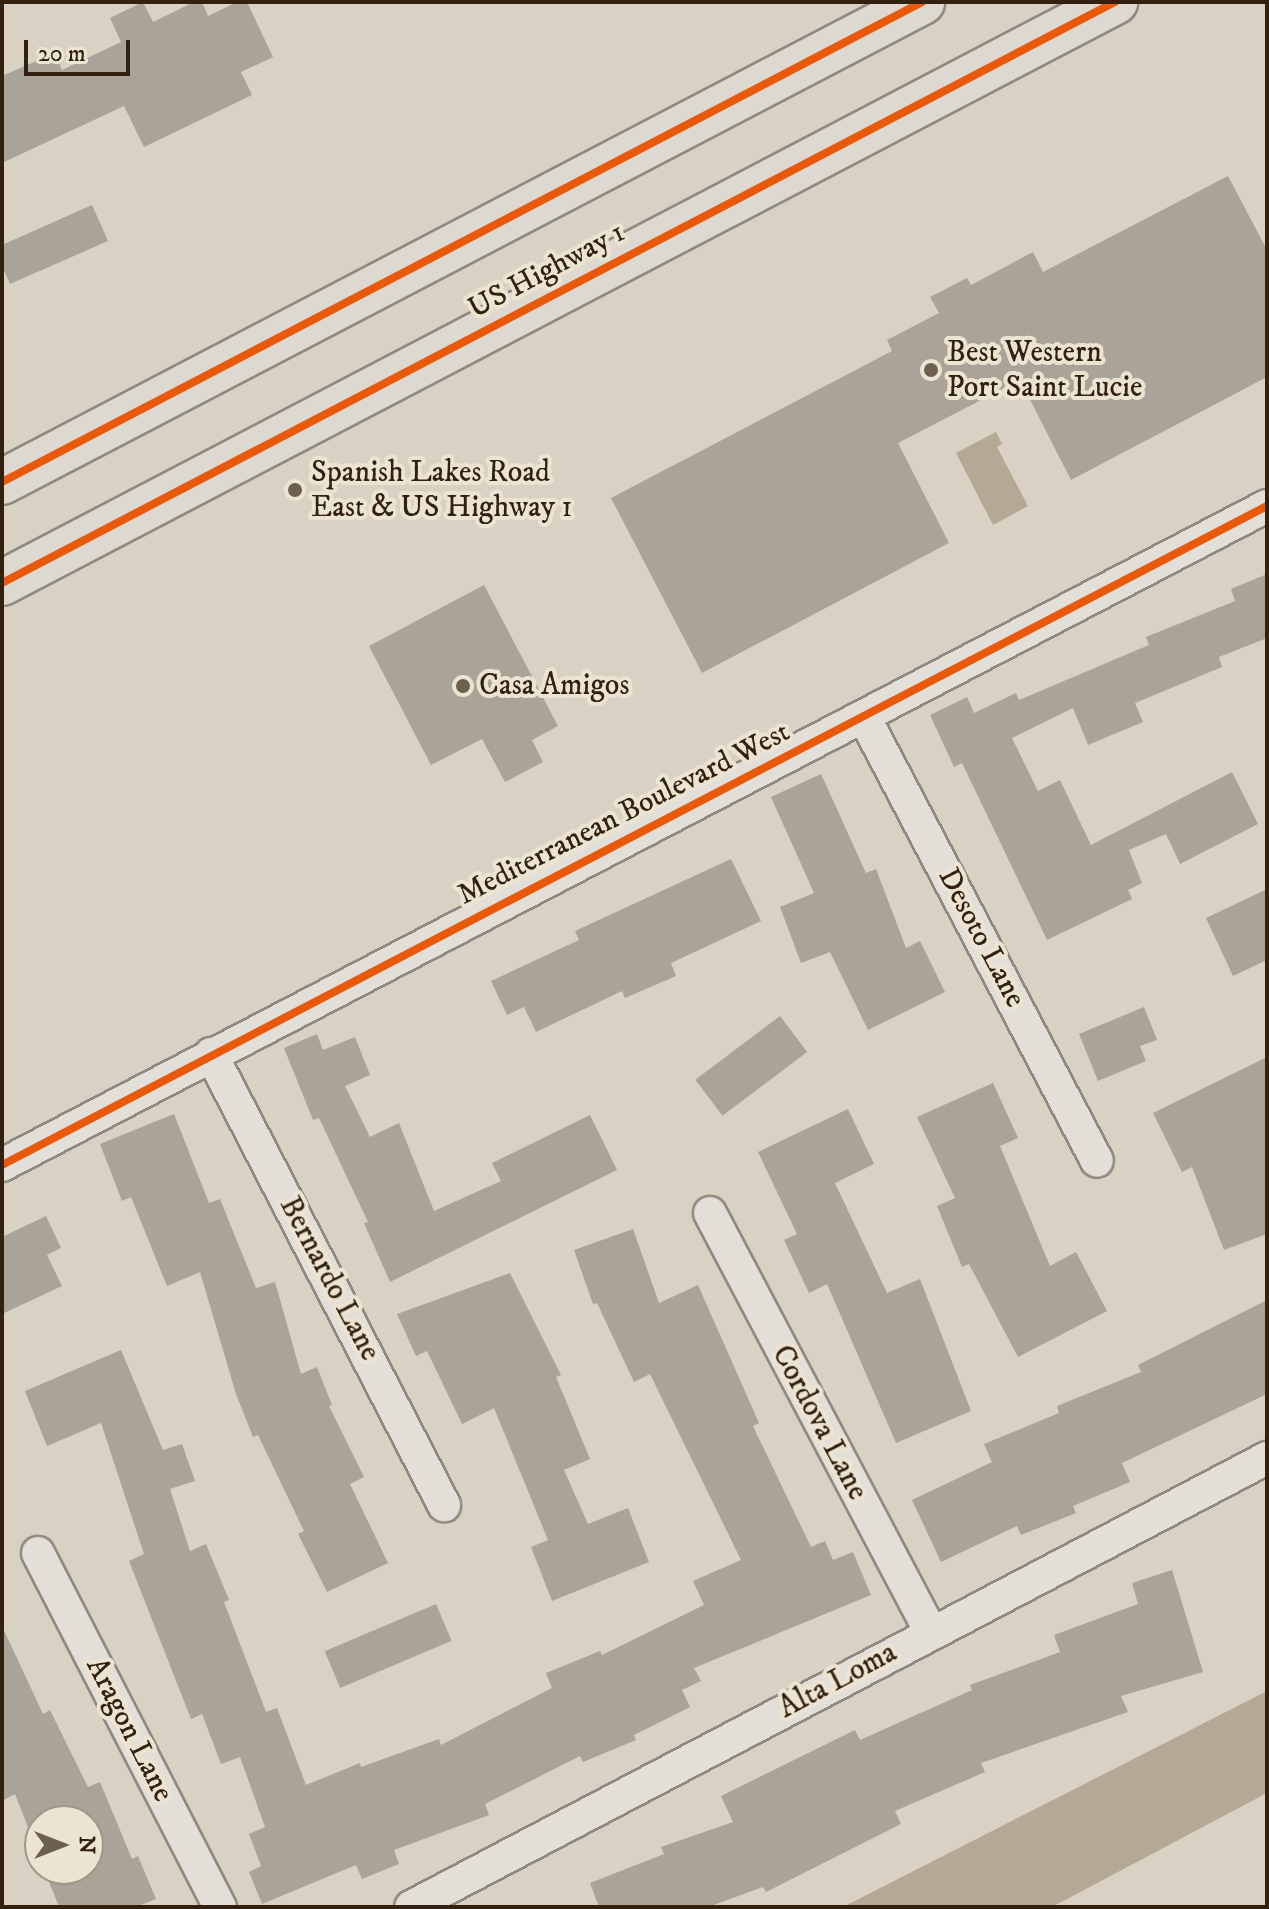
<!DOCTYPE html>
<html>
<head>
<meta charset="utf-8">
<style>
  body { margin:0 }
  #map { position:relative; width:1269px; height:1909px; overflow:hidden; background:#d9d2c4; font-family:"IM FELL DW Pica",serif }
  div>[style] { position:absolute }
  .water>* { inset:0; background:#b5a995 }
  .building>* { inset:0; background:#a9a398; transform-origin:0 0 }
  .roads { filter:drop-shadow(2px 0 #8f897f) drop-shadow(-2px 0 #8f897f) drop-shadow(0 2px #8f897f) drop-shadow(0 -2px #8f897f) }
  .street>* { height:32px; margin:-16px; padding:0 16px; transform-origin:16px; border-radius:16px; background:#e2dfd8 }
  .primary>* { height:44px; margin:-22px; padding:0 22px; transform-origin:22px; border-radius:22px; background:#ddd9d1 }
  .cycleway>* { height:8px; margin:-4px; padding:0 4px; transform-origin:4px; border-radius:4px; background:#e8590c }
  .dots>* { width:22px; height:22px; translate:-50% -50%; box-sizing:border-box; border:4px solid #ece4d3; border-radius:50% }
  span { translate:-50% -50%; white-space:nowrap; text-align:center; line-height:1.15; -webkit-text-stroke:8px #ece4d3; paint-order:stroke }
  .street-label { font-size:30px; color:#33210f }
  .poi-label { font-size:30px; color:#33210f }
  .left { translate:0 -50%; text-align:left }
  .frame { position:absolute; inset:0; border:4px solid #33210f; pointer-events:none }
  .north { position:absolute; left:24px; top:1805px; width:80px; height:80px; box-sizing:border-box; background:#ece4d3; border:2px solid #a29685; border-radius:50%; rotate:90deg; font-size:22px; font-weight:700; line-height:32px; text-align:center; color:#33210f }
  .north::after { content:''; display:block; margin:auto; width:28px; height:36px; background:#6d5f4e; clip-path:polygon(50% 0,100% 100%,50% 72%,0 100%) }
  .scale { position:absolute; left:24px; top:40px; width:106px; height:36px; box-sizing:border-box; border:4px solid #33210f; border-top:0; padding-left:10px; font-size:24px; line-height:28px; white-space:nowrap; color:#33210f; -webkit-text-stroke:6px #ece4d3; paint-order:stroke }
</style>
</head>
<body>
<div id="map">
  <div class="water">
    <div style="clip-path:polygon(996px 432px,1002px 444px,997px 447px,1028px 506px,993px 525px,956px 453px)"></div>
    <div style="clip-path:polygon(1267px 1691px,1267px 1793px,1052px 1907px,843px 1907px)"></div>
  </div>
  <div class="building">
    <div style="clip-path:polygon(143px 2px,153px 22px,194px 2px,202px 2px,208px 16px,237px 2px,247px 2px,273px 57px,241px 72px,252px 95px,144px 147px,124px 106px,2px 163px,2px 76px,55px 53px,62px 70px,121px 42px,110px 18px)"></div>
    <div style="clip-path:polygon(1228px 176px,1267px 250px,1267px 377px,1071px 480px,1020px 380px,898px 443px,949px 543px,702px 673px,611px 498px,892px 351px,887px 340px,939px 313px,930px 297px,967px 278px,971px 285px,1033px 252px,1043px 272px)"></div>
    <div style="clip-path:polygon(92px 205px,108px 241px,10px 284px,2px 266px,2px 245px)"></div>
    <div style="clip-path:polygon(1267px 574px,1267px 638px,1219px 657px,1222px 667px,1135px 703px,1143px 722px,1088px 745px,1073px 708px,1012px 738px,1038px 791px,1060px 780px,1091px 845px,1232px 772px,1258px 824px,1180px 864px,1166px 834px,1129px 850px,1142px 883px,1128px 890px,1132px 899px,1047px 940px,962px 763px,954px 767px,930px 715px,967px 697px,974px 713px,1016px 693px,1019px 700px,1149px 645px,1146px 637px,1235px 601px,1231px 589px)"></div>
    <div style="clip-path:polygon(484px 585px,558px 726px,532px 740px,543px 762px,505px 782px,482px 739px,431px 765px,369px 646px)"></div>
    <div style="clip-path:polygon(821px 774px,866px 873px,876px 869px,906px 948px,920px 941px,945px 992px,868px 1030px,830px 952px,801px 963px,780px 907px,814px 893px,771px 797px)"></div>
    <div style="clip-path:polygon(731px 859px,761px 921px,671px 963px,676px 976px,625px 998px,622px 991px,536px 1032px,524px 1007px,507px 1015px,491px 981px,579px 940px,575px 931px)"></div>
    <div style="clip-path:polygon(1267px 889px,1267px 960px,1233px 976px,1206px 918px)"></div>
    <div style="clip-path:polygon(1144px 1007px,1157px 1040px,1140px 1046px,1146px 1061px,1098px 1081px,1079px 1034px)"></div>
    <div style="left:780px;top:1016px;width:45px;height:106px;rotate:53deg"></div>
    <div style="clip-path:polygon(317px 1034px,323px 1050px,355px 1037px,370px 1075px,345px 1086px,370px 1137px,399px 1123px,434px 1211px,501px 1181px,492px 1163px,590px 1115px,617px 1170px,390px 1282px,364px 1223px,368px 1222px,319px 1118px,313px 1120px,284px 1048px)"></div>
    <div style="clip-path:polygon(1267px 1057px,1267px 1234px,1224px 1250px,1192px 1167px,1182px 1172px,1153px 1113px)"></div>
    <div style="clip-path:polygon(993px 1083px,1018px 1138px,1000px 1146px,1050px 1266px,1076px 1252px,1107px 1311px,1018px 1357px,969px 1264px,962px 1267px,937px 1206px,955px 1198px,917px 1117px)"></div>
    <div style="clip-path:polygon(848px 1109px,874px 1164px,835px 1183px,887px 1293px,920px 1279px,971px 1411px,896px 1443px,827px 1284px,809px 1293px,784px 1240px,797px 1234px,758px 1152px)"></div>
    <div style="clip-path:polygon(174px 1114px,209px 1203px,220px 1199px,256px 1288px,275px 1282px,301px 1374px,317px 1367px,332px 1405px,329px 1406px,364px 1477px,350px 1484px,388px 1563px,327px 1592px,298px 1534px,304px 1531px,258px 1435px,253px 1437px,236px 1394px,200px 1272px,167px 1286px,131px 1197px,122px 1201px,100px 1144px)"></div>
    <div style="clip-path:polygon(46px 1216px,61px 1248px,47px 1255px,62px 1286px,2px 1314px,2px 1237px)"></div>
    <div style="clip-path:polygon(633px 1229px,659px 1303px,698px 1285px,759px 1423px,753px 1426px,811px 1547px,825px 1541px,833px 1560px,853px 1552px,871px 1595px,694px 1668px,701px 1681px,682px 1690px,690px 1707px,634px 1735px,636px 1740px,583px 1762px,580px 1756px,485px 1804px,489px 1815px,394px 1850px,399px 1864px,362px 1879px,356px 1865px,262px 1904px,249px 1872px,261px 1866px,249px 1834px,265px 1827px,240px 1757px,221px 1764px,202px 1714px,191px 1719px,129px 1561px,144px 1554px,101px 1423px,47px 1446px,25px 1391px,121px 1350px,163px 1450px,182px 1444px,195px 1481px,170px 1489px,190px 1551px,206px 1544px,229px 1600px,224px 1602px,266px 1712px,277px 1708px,306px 1785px,360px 1763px,361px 1767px,439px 1739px,441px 1745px,552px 1688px,546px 1673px,600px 1651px,602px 1655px,704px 1605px,693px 1581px,741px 1560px,650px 1374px,634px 1382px,597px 1303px,593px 1304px,574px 1250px)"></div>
    <div style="clip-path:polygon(510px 1273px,561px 1375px,556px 1377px,590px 1459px,564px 1470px,588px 1524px,628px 1508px,649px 1562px,552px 1601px,531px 1547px,548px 1540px,494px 1408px,462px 1424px,427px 1351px,416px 1356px,397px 1314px)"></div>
    <div style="clip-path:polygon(1267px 1300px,1267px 1394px,1122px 1463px,1130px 1482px,1073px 1506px,1076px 1513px,1021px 1535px,1017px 1526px,941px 1562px,912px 1500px,992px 1462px,984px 1444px,1059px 1413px,1057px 1406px,1141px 1372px,1138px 1365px)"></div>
    <div style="clip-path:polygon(1172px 1570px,1203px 1672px,1121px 1696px,1128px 1712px,981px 1763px,985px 1772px,895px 1811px,901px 1824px,766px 1892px,763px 1887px,708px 1907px,599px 1907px,590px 1883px,664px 1854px,661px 1847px,733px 1822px,721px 1796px,855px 1730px,860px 1740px,972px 1690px,970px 1685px,1060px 1652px,1054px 1635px,1138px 1604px,1132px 1583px)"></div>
    <div style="left:436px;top:1604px;width:40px;height:121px;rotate:67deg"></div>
    <div style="clip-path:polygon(2px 1626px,43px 1714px,50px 1710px,88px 1787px,100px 1782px,132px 1859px,138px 1856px,156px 1899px,136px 1907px,59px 1907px,44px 1869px,88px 1869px,88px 1821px,40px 1821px,40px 1858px,15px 1794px,2px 1801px)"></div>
  </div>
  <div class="roads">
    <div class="street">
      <div style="left:864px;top:717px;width:501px;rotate:62.31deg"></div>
      <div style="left:211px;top:1054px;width:508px;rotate:62.68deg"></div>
      <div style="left:2px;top:1165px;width:1426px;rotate:-27.52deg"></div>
      <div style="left:710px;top:1213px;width:474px;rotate:62.2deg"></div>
      <div style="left:38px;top:1553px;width:398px;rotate:62.8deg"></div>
      <div style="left:411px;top:1907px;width:967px;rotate:-27.68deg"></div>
    </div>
    <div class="primary">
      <div style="left:2px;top:482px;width:1038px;rotate:-27.55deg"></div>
      <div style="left:2px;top:583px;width:1256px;rotate:-27.57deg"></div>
    </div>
  </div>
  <div class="cycleway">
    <div style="left:2px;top:482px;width:1038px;rotate:-27.55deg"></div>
    <div style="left:2px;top:583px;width:1256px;rotate:-27.57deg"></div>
    <div style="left:2px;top:1165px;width:1426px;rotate:-27.52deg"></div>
  </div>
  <div class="dots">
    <div style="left:931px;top:370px;background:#6d5f4e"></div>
    <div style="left:295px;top:490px;background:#6d5f4e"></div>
    <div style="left:463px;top:686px;background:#6d5f4e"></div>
  </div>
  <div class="street-label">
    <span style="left:547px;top:271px;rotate:-28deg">US Highway 1</span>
    <span style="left:624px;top:814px;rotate:-27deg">Mediterranean Boulevard West</span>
    <span style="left:981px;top:938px;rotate:62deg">Desoto Lane</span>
    <span style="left:329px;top:1279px;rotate:62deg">Bernardo Lane</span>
    <span style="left:819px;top:1423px;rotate:62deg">Cordova Lane</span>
    <span style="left:838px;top:1681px;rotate:-28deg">Alta Loma</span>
    <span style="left:129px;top:1730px;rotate:63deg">Aragon Lane</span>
  </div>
  <div class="poi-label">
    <span class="left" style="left:947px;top:370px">Best Western<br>Port Saint Lucie</span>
    <span class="left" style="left:311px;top:490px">Spanish Lakes Road<br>East &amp; US Highway 1</span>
    <span class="left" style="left:479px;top:686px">Casa Amigos</span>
  </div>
  <div class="frame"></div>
  <div class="north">N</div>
  <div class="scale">20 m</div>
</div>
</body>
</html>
